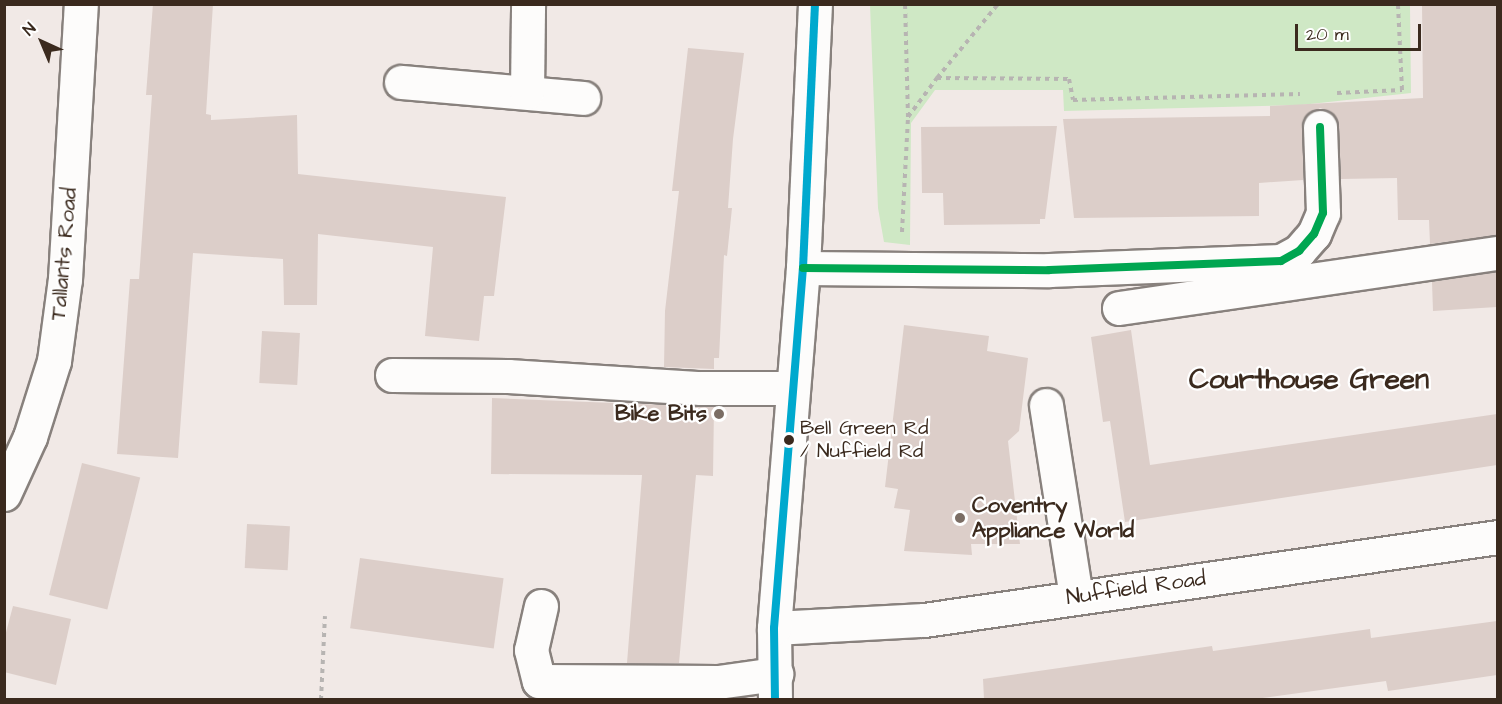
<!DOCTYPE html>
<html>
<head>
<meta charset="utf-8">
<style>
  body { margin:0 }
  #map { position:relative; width:1502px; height:704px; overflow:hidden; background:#f1e9e6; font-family:"Architects Daughter",sans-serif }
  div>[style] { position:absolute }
  .green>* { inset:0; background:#cfe8c5 }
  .building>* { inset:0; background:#dccec9; transform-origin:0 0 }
  .path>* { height:4px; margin-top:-2px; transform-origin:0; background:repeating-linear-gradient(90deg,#b7b4b2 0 4.5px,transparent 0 9px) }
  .roads { filter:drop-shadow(2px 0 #88817d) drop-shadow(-2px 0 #88817d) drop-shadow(0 2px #88817d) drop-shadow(0 -2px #88817d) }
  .minor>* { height:33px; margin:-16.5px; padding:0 16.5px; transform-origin:16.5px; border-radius:16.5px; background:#fdfcfb }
  .major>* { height:33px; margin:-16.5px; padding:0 16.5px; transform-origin:16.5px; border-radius:16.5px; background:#fdfcfb }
  .bus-1>* { height:8px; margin:-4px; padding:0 4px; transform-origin:4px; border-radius:4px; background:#00a9ce }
  .bus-2>* { height:8px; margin:-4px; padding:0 4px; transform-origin:4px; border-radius:4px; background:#00a651 }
  .dots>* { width:16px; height:16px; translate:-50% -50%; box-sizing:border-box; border:3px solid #fff; border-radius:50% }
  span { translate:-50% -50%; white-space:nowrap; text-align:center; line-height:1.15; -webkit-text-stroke:4.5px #fff; paint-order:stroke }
  .bus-label { font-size:20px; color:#3b2a1e }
  .left { translate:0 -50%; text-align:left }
  .street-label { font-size:22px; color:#3b2a1e }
  .poi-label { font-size:22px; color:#3b2a1e; font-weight:700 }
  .right { translate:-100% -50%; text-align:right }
  .district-label { font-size:28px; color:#3b2a1e; font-weight:700 }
  .frame { position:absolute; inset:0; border:6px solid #3b2a1e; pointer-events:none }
  .north { position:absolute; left:12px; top:12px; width:60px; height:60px; -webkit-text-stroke:4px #fff; paint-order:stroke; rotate:316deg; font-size:16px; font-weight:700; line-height:24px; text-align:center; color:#3b2a1e }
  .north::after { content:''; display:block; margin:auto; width:21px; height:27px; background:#3b2a1e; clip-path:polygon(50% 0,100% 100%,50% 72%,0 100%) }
  .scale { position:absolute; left:1295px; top:24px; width:126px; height:27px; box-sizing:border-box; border:3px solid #3b2a1e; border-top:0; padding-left:8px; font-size:18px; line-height:21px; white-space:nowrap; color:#3b2a1e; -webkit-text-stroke:4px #fff; paint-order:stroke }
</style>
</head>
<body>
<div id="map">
  <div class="green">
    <div style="clip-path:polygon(870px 5px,1410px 5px,1411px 93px,1301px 105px,1064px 111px,1063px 90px,935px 90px,911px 123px,910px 245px,884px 242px,878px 208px)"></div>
  </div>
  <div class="building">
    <div style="clip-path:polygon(153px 4px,213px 4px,206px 114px,211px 115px,211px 120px,297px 115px,298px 174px,506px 197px,494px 296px,484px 296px,479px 341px,425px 336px,433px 247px,318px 234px,317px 305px,284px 305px,283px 259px,193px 253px,178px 458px,117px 454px,130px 279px,139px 279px,152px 95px,146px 95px)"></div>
    <div style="clip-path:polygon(1422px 4px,1497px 4px,1497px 235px,1430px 244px,1429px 220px,1398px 220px,1397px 178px,1341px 179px,1339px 126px,1329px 111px,1320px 108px,1303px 119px,1303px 180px,1259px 183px,1259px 216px,1074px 218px,1063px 119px,1270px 116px,1270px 106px,1423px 98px)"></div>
    <div style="clip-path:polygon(688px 48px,744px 53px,733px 139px,728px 208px,732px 208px,727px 256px,724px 255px,719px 358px,714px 358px,714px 369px,664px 367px,665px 311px,679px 191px,672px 191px)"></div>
    <div style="clip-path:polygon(1057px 126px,1045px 219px,1040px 219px,1040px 224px,944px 225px,943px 193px,922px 193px,921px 127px)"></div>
    <div style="clip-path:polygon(1497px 272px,1497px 307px,1433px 311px,1432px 282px)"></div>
    <div style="clip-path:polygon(904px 325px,989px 336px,987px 351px,1028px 358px,1019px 431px,1008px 441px,1020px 544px,971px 544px,972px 555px,904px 551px,910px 510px,894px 508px,898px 489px,885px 487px)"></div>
    <div style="clip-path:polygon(1131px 330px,1150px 465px,1497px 414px,1497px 465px,1125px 522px,1110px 421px,1103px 422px,1091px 337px)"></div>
    <div style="left:262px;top:331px;width:38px;height:52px;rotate:3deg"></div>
    <div style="clip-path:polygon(492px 398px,714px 407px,713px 476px,696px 475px,679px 663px,627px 663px,642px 475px,491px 474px)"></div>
    <div style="left:82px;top:463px;width:60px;height:136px;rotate:14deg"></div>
    <div style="left:247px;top:524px;width:43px;height:44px;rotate:3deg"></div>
    <div style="left:360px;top:558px;width:145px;height:71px;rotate:8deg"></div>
    <div style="clip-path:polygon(13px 606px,71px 619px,56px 685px,4px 672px,4px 640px)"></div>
    <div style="clip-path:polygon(1497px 621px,1497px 675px,1388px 691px,1386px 681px,1255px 699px,984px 699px,983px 679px,1212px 646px,1213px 651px,1370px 629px,1371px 638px)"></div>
  </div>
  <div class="path">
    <div style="left:937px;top:78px;width:96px;rotate:-50.5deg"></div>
    <div style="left:1337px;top:93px;width:65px;rotate:-2.6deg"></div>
    <div style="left:1402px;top:90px;width:86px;rotate:-92.7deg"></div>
    <div style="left:908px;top:117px;width:49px;rotate:-53.4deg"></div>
    <div style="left:937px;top:78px;width:132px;rotate:0.4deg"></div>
    <div style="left:1069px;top:79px;width:21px;rotate:79deg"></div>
    <div style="left:1073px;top:100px;width:227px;rotate:-1.5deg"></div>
    <div style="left:902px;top:232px;width:115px;rotate:-87deg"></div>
    <div style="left:908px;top:117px;width:113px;rotate:-91.5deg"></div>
    <div style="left:321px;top:700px;width:84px;rotate:-87.3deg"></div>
  </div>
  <div class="roads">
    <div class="minor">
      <div style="left:401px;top:82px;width:183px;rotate:5deg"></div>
      <div style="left:527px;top:92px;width:88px;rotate:-89.3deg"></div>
      <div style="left:803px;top:268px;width:246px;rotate:0.5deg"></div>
      <div style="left:1049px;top:270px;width:232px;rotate:-2.2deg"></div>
      <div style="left:1281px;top:261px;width:21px;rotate:-29deg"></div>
      <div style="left:1299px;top:251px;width:23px;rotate:-49deg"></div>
      <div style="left:1314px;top:234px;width:23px;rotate:-67deg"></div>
      <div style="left:1323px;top:213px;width:86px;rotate:-92deg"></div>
      <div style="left:1119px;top:308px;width:383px;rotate:-8.3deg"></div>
      <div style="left:392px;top:375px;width:116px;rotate:0.5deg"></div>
      <div style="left:508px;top:376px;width:193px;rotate:3.6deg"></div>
      <div style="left:701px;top:388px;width:92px"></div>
      <div style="left:1046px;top:405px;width:194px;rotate:81.1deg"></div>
      <div style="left:4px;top:494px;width:63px;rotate:-65.5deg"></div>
      <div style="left:30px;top:437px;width:80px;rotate:-72.5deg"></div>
      <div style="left:54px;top:361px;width:83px;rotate:-82.4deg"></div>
      <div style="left:65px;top:279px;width:275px;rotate:-86.7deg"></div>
      <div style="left:541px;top:606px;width:45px;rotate:102.8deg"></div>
      <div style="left:531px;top:650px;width:32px;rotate:76deg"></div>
      <div style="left:539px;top:681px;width:179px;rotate:0.3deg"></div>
      <div style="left:718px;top:682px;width:59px;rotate:-7.9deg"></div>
      <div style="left:774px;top:628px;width:150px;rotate:-3.1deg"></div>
      <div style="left:924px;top:620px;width:580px;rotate:-8.23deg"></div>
    </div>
    <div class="major">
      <div style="left:775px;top:700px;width:72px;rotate:-90.8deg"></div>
      <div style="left:774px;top:628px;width:361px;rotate:-85.4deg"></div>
      <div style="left:803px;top:268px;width:264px;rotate:-87.4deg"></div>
    </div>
  </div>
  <div class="bus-1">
    <div style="left:775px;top:700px;width:72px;rotate:-90.8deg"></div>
    <div style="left:774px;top:628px;width:361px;rotate:-85.4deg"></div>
    <div style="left:803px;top:268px;width:264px;rotate:-87.4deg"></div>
  </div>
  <div class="bus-2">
    <div style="left:803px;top:268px;width:246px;rotate:0.5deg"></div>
    <div style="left:1049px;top:270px;width:232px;rotate:-2.2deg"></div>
    <div style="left:1281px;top:261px;width:21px;rotate:-29deg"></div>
    <div style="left:1299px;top:251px;width:23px;rotate:-49deg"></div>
    <div style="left:1314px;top:234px;width:23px;rotate:-67deg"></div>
    <div style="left:1323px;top:213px;width:86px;rotate:-92deg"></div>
  </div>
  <div class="dots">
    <div style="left:719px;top:414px;background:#7b6d64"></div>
    <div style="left:789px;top:440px;background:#3b2a1e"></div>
    <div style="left:960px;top:518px;background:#7b6d64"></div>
  </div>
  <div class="bus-label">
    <span class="left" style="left:800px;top:440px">Bell Green Rd<br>/ Nuffield Rd</span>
  </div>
  <div class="street-label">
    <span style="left:64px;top:254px;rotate:-85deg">Tallants Road</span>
    <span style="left:1136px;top:588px;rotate:-8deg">Nuffield Road</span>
  </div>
  <div class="poi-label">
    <span class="right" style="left:707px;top:414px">Bike Bits</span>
    <span class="left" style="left:972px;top:518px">Coventry<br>Appliance World</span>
  </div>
  <div class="district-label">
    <span style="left:1309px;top:380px">Courthouse Green</span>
  </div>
  <div class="frame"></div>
  <div class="north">N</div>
  <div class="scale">20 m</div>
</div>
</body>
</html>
